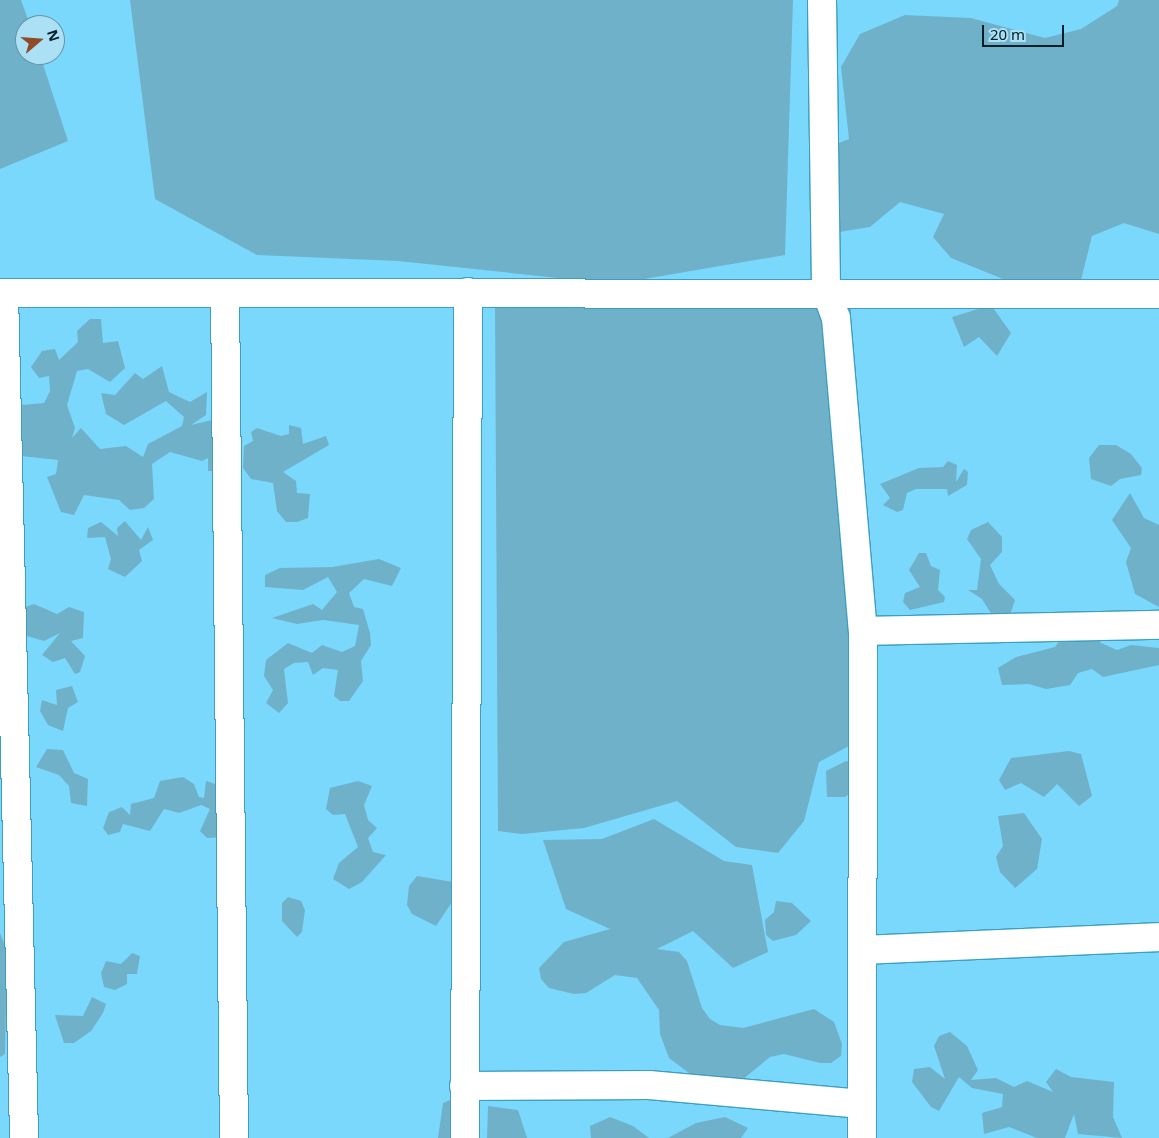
<!DOCTYPE html>
<html>
<head>
<meta charset="utf-8">
<style>
  body { margin:0 }
  #map { position:relative; width:1159px; height:1138px; overflow:hidden; background:#7ad8fc; font-family:"Noto Sans",sans-serif }
  div>[style] { position:absolute }
  .green>* { inset:0; background:#70b1ca }
  .roads { filter:drop-shadow(1px 0 #3d9ec0) drop-shadow(-1px 0 #3d9ec0) drop-shadow(0 1px #3d9ec0) drop-shadow(0 -1px #3d9ec0) }
  .street>* { height:28px; margin:-14px; padding:0 14px; transform-origin:14px; border-radius:14px; background:#fff }
  span { translate:-50% -50%; white-space:nowrap; text-align:center; line-height:1.15; -webkit-text-stroke:5px #abe0f5; paint-order:stroke }
  .north { position:absolute; left:15px; top:15px; width:50px; height:50px; box-sizing:border-box; background:#abe0f5; border:1px solid #6792a3; border-radius:50%; rotate:72deg; font-size:14px; font-weight:700; line-height:20px; text-align:center; color:#011e29 }
  .north::after { content:''; display:block; margin:auto; width:18px; height:22px; background:#914a26; clip-path:polygon(50% 0,100% 100%,50% 72%,0 100%) }
  .scale { position:absolute; left:982px; top:25px; width:82px; height:22px; box-sizing:border-box; border:2px solid #011e29; border-top:0; padding-left:6px; font-size:15px; line-height:18px; white-space:nowrap; color:#011e29; -webkit-text-stroke:4px #abe0f5; paint-order:stroke }
</style>
</head>
<body>
<div id="map">
  <div class="green">
    <div style="clip-path:polygon(0 0,21px 0,30px 25px,25px 25px,25px 55px,40px 55px,68px 141px,0 169px)"></div>
    <div style="clip-path:polygon(130px 0,793px 0,785px 255px,615px 284px,398px 261px,257px 255px,155px 199px)"></div>
    <div style="clip-path:polygon(1119px 0,1159px 0,1159px 234px,1124px 223px,1092px 236px,1081px 280px,1008px 281px,951px 258px,933px 237px,944px 214px,900px 202px,870px 227px,839px 232px,816px 152px,849px 139px,841px 67px,860px 34px,905px 15px,971px 18px,1045px 38px,1081px 29px,1117px 6px)"></div>
    <div style="clip-path:polygon(851px 304px,849px 746px,819px 762px,804px 821px,778px 853px,736px 847px,677px 801px,584px 828px,522px 834px,498px 831px,495px 305px)"></div>
    <div style="clip-path:polygon(991px 305px,1011px 333px,997px 356px,979px 337px,964px 347px,952px 317px)"></div>
    <div style="clip-path:polygon(90px 319px,101px 319px,103px 343px,118px 341px,125px 368px,110px 382px,88px 369px,77px 371px,67px 405px,75px 428px,72px 438px,81px 428px,100px 449px,126px 446px,143px 457px,148px 444px,182px 426px,184px 417px,166px 401px,124px 425px,106px 414px,101px 393px,115px 395px,135px 373px,143px 379px,162px 366px,169px 392px,190px 402px,207px 392px,206px 415px,191px 425px,212px 420px,219px 430px,219px 471px,208px 471px,208px 458px,202px 461px,170px 452px,152px 464px,154px 499px,144px 508px,130px 510px,119px 500px,84px 495px,74px 515px,61px 512px,47px 477px,56px 474px,58px 460px,21px 456px,12px 415px,21px 405px,44px 403px,50px 391px,49px 376px,39px 378px,31px 367px,42px 351px,55px 349px,59px 360px,78px 342px,77px 331px)"></div>
    <div style="clip-path:polygon(289px 425px,301px 428px,303px 444px,326px 436px,329px 445px,283px 472px,296px 481px,297px 493px,310px 494px,308px 518px,297px 522px,286px 522px,277px 511px,273px 483px,251px 479px,243px 468px,244px 446px,253px 441px,251px 432px,257px 428px,281px 436px,289px 434px)"></div>
    <div style="clip-path:polygon(1099px 445px,1116px 445px,1131px 454px,1142px 468px,1141px 475px,1120px 479px,1111px 486px,1091px 479px,1089px 458px)"></div>
    <div style="clip-path:polygon(948px 461px,957px 465px,956px 482px,964px 469px,968px 472px,967px 485px,948px 496px,947px 489px,916px 489px,907px 493px,903px 510px,897px 512px,883px 505px,890px 498px,880px 484px,919px 468px,943px 467px)"></div>
    <div style="clip-path:polygon(1130px 493px,1144px 518px,1159px 525px,1159px 607px,1135px 594px,1126px 562px,1131px 548px,1112px 520px)"></div>
    <div style="clip-path:polygon(125px 521px,141px 540px,148px 527px,153px 540px,139px 550px,142px 561px,125px 577px,108px 569px,111px 559px,105px 537px,87px 538px,88px 528px,101px 522px,118px 536px,117px 528px)"></div>
    <div style="clip-path:polygon(988px 522px,1002px 537px,1002px 552px,990px 565px,999px 584px,1015px 600px,1010px 615px,992px 615px,982px 599px,968px 590px,977px 590px,981px 559px,967px 539px,971px 530px)"></div>
    <div style="clip-path:polygon(919px 553px,926px 553px,931px 566px,940px 570px,938px 590px,945px 597px,944px 602px,910px 610px,903px 602px,905px 593px,920px 587px,909px 570px)"></div>
    <div style="clip-path:polygon(379px 559px,401px 568px,392px 586px,364px 579px,349px 593px,354px 607px,363px 609px,370px 633px,371px 645px,361px 661px,363px 681px,349px 701px,340px 701px,334px 696px,338px 670px,323px 668px,313px 675px,308px 662px,294px 663px,284px 669px,288px 703px,279px 713px,266px 703px,273px 690px,264px 676px,266px 660px,288px 643px,312px 653px,322px 645px,342px 652px,355px 646px,359px 625px,323px 620px,297px 624px,272px 618px,313px 604px,322px 610px,337px 592px,328px 577px,303px 590px,265px 587px,265px 575px,280px 568px,332px 567px)"></div>
    <div style="clip-path:polygon(34px 604px,57px 614px,69px 607px,84px 612px,83px 638px,71px 641px,85px 656px,80px 672px,75px 674px,65px 658px,53px 662px,42px 655px,60px 633px,44px 641px,17px 633px,22px 608px)"></div>
    <div style="clip-path:polygon(1091px 627px,1101px 643px,1117px 650px,1131px 645px,1159px 648px,1159px 665px,1103px 677px,1092px 669px,1078px 673px,1070px 685px,1046px 689px,1029px 684px,1002px 685px,998px 668px,1016px 657px,1055px 647px,1064px 634px)"></div>
    <div style="clip-path:polygon(72px 686px,78px 702px,68px 708px,63px 731px,48px 725px,40px 711px,42px 700px,57px 705px,56px 690px)"></div>
    <div style="clip-path:polygon(47px 749px,63px 750px,74px 773px,88px 779px,87px 806px,71px 803px,69px 786px,59px 775px,36px 767px)"></div>
    <div style="clip-path:polygon(1069px 751px,1081px 754px,1092px 796px,1079px 806px,1057px 784px,1044px 797px,1021px 783px,1005px 790px,999px 780px,1011px 758px)"></div>
    <div style="clip-path:polygon(846px 761px,864px 766px,856px 789px,845px 797px,827px 797px,826px 771px)"></div>
    <div style="clip-path:polygon(183px 777px,194px 784px,199px 797px,204px 798px,206px 781px,222px 786px,224px 837px,207px 838px,200px 831px,210px 809px,201px 805px,179px 813px,164px 809px,150px 831px,123px 824px,120px 832px,108px 835px,103px 828px,109px 812px,122px 807px,130px 815px,131px 804px,154px 798px,160px 781px)"></div>
    <div style="clip-path:polygon(358px 781px,372px 786px,364px 805px,368px 820px,377px 828px,368px 838px,373px 852px,386px 855px,362px 882px,349px 889px,333px 879px,339px 863px,358px 847px,345px 814px,333px 815px,326px 809px,330px 788px)"></div>
    <div style="clip-path:polygon(1024px 813px,1042px 839px,1037px 869px,1015px 888px,1000px 872px,996px 857px,1003px 846px,998px 816px)"></div>
    <div style="clip-path:polygon(654px 819px,724px 861px,752px 865px,768px 952px,733px 968px,693px 931px,657px 949px,679px 952px,687px 961px,702px 1008px,710px 1019px,720px 1025px,743px 1028px,814px 1009px,834px 1022px,842px 1044px,841px 1056px,831px 1063px,820px 1063px,784px 1054px,770px 1057px,742px 1080px,697px 1079px,669px 1058px,660px 1034px,659px 1010px,637px 978px,615px 975px,586px 993px,574px 994px,549px 988px,541px 979px,539px 968px,564px 942px,610px 929px,566px 909px,543px 840px,602px 839px)"></div>
    <div style="clip-path:polygon(417px 876px,453px 882px,456px 896px,436px 926px,412px 914px,407px 905px,409px 886px)"></div>
    <div style="clip-path:polygon(288px 897px,301px 901px,305px 910px,302px 932px,297px 937px,282px 921px,282px 903px)"></div>
    <div style="clip-path:polygon(776px 901px,792px 903px,811px 921px,796px 935px,773px 941px,766px 935px,765px 920px,774px 912px)"></div>
    <div style="clip-path:polygon(0 933px,7px 951px,5px 1054px,0 1057px)"></div>
    <div style="clip-path:polygon(132px 953px,140px 956px,137px 974px,127px 974px,127px 984px,115px 990px,104px 987px,101px 973px,106px 961px,121px 964px)"></div>
    <div style="clip-path:polygon(92px 997px,106px 1004px,103px 1013px,91px 1031px,74px 1043px,64px 1043px,55px 1015px,83px 1016px)"></div>
    <div style="clip-path:polygon(950px 1032px,967px 1046px,978px 1070px,971px 1080px,996px 1078px,1014px 1087px,1027px 1081px,1053px 1092px,1046px 1082px,1056px 1069px,1071px 1077px,1114px 1082px,1113px 1117px,1122px 1138px,1078px 1134px,1074px 1114px,1065px 1138px,1037px 1138px,1009px 1127px,984px 1134px,982px 1113px,1002px 1107px,1003px 1094px,972px 1088px,959px 1077px,939px 1111px,931px 1107px,912px 1082px,914px 1069px,930px 1067px,945px 1079px,934px 1046px,939px 1036px)"></div>
    <div style="clip-path:polygon(450px 1100px,463px 1126px,463px 1138px,438px 1138px,443px 1103px)"></div>
    <div style="clip-path:polygon(488px 1106px,518px 1110px,527px 1138px,487px 1138px)"></div>
    <div style="clip-path:polygon(610px 1117px,633px 1126px,649px 1138px,591px 1138px,590px 1126px)"></div>
    <div style="clip-path:polygon(725px 1117px,748px 1128px,741px 1138px,668px 1138px,696px 1123px)"></div>
  </div>
  <div class="roads">
    <div class="street">
      <div style="left:822px;top:0;width:291px;rotate:89.2deg"></div>
      <div style="left:826px;top:291px;width:29px;rotate:70deg"></div>
      <div style="left:836px;top:318px;width:314px;rotate:85.1deg"></div>
      <div style="left:863px;top:631px;width:507px;rotate:90.11deg"></div>
      <div style="left:0;top:293px;width:1159px;rotate:0.05deg"></div>
      <div style="left:4px;top:293px;width:845px;rotate:88.64deg"></div>
      <div style="left:225px;top:295px;width:843px;rotate:89.39deg"></div>
      <div style="left:863px;top:631px;width:296px;rotate:-1.2deg"></div>
      <div style="left:864px;top:950px;width:295px;rotate:-2.5deg"></div>
      <div style="left:464px;top:1086px;width:185px;rotate:-0.3deg"></div>
      <div style="left:649px;top:1085px;width:214px;rotate:5.1deg"></div>
      <div style="left:465px;top:1138px;width:846px;rotate:-89.8deg"></div>
    </div>
  </div>
  <div class="north">N</div>
  <div class="scale">20 m</div>
</div>
</body>
</html>
